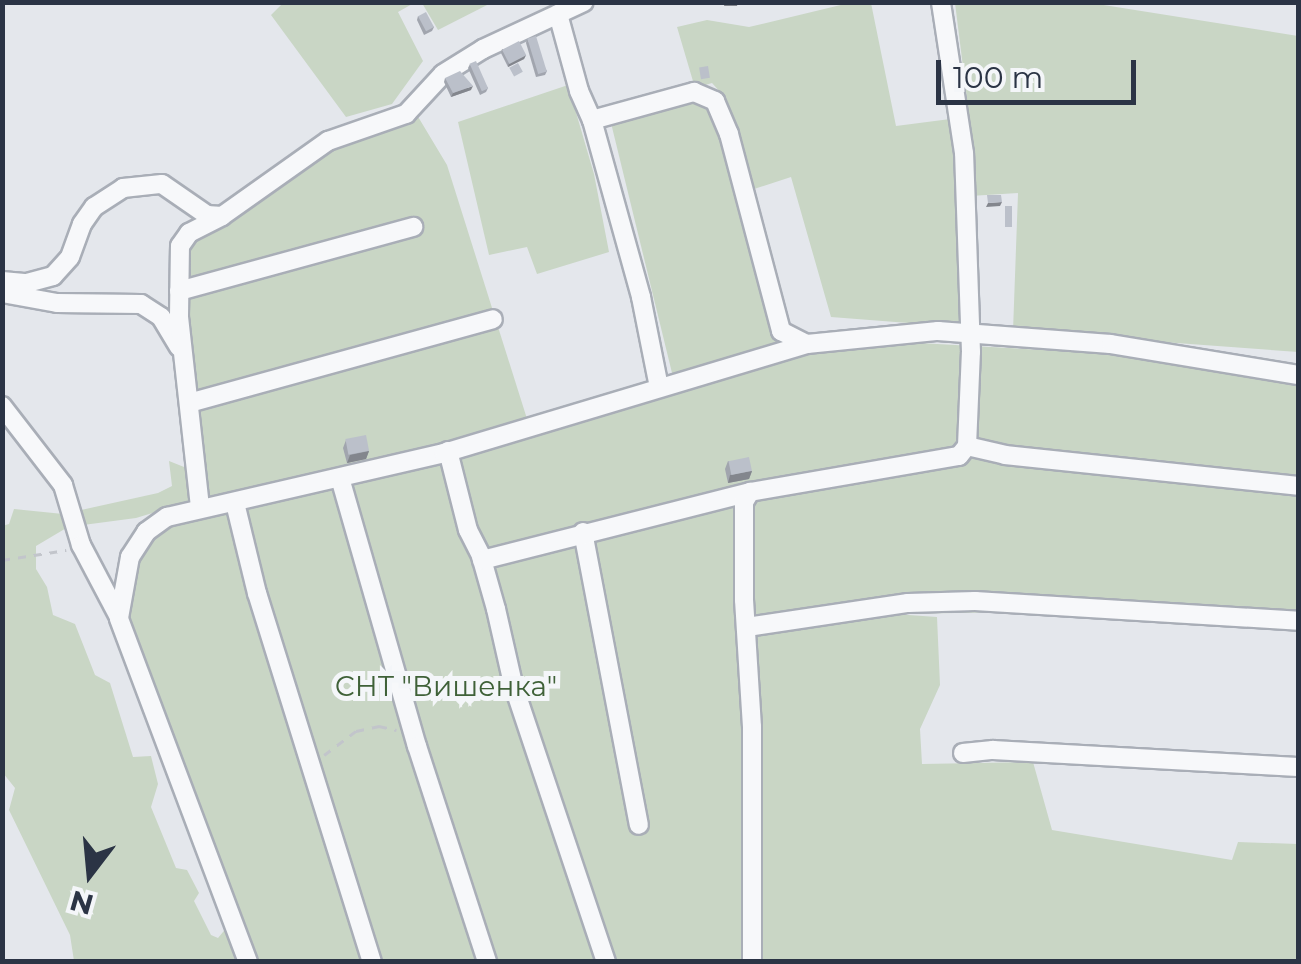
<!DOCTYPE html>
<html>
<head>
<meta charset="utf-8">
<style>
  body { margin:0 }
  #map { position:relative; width:1301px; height:964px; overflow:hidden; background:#e4e7ec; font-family:Montserrat,sans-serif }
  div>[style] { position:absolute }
  .green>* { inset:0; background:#c9d6c5 }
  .path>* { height:2.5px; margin-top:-1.25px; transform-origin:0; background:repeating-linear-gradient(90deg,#c2c5cb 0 8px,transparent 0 16px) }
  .roads { filter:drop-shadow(2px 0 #a9aeb7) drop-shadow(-2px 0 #a9aeb7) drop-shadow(0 2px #a9aeb7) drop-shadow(0 -2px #a9aeb7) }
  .minor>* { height:18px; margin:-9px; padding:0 9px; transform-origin:9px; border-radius:9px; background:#f7f8fa }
  .wall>* { inset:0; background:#a1a5ae }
  .shaded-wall>* { inset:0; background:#83868d }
  .building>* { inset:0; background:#bbc0ca; transform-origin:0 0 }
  span { translate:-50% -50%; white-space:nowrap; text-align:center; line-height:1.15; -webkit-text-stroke:10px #f4f6f9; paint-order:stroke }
  .park-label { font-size:28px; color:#3f6138 }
  .frame { position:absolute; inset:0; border:5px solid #2b3445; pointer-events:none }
  .north { position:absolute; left:40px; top:824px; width:100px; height:100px; -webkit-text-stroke:8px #f4f6f9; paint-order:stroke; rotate:196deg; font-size:28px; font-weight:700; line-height:40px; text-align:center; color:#2b3445 }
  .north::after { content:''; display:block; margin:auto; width:35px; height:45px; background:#2b3445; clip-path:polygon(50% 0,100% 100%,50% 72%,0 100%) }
  .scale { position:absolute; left:936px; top:60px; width:200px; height:45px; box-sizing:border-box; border:5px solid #2b3445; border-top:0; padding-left:12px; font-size:30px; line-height:35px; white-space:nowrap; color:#2b3445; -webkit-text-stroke:8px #f4f6f9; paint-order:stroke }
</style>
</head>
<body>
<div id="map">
  <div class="green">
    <div style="clip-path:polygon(493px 2px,438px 30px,422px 3px,422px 2px)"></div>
    <div style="clip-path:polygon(283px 3px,414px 3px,398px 12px,423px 61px,392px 104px,346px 117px,271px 15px)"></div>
    <div style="clip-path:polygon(849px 3px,871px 3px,896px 126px,958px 118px,960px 327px,831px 317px,791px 177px,754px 189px,722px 94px,712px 83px,695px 88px,677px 27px,707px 20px,749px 27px)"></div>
    <div style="clip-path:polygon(955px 3px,1091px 3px,1298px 36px,1298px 352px,1013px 331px,1018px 193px,970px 196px,968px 107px)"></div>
    <div style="clip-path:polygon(568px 85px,594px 174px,609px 252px,537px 274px,527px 247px,489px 255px,458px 122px)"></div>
    <div style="clip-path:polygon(716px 91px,737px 146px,785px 327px,793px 336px,1133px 355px,1298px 381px,1298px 629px,1020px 612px,894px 614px,937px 617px,940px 685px,920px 729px,922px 764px,1033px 762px,1052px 830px,1232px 860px,1238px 842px,1298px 844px,1298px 961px,251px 961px,124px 621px,133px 561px,149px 536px,173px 519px,204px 510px,188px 367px,186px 259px,191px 242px,332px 145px,417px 115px,447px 165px,528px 422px,673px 377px,611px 123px)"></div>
    <div style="clip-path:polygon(169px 461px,189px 469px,192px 501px,136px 518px,68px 527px,36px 546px,36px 569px,47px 587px,53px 615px,75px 624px,95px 675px,110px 683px,133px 757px,151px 756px,158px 784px,151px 807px,176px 868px,187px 870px,199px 893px,194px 901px,211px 935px,218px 938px,228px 926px,240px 961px,74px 961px,70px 935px,9px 810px,15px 788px,3px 773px,2px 526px,9px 524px,14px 509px,63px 514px,158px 493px,172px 486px)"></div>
  </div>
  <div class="path">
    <div style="left:2px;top:560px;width:65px;rotate:-8.9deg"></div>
    <div style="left:324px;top:755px;width:40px;rotate:-37deg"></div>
    <div style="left:356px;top:731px;width:24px;rotate:-12deg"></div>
    <div style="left:379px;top:726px;width:18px;rotate:13deg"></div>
  </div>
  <div class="roads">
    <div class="minor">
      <div style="left:558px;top:14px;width:80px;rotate:74.7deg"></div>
      <div style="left:579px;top:91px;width:32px;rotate:66deg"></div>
      <div style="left:592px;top:120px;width:106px;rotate:-15.4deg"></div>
      <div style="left:694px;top:92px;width:23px;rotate:23deg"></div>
      <div style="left:715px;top:101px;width:36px;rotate:67deg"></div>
      <div style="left:729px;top:134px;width:204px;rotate:75.2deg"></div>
      <div style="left:781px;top:331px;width:28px;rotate:27deg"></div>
      <div style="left:592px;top:120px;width:184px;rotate:74.5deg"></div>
      <div style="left:641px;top:297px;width:92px;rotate:78.7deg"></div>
      <div style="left:2px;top:281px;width:25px;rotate:5deg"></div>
      <div style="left:27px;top:283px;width:27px;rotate:-15deg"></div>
      <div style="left:53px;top:276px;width:25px;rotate:-48deg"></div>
      <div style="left:70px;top:257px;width:35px;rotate:-70deg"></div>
      <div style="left:82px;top:224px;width:21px;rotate:-55deg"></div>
      <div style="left:94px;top:207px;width:35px;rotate:-33deg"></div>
      <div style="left:123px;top:188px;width:39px;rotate:-6deg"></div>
      <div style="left:162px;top:184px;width:55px;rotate:34.6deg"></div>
      <div style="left:207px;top:215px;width:15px;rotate:4deg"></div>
      <div style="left:179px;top:291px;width:243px;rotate:-15.3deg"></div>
      <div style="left:2px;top:293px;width:56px;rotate:10.3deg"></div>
      <div style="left:57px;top:303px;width:84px;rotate:0.7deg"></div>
      <div style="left:141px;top:304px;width:24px;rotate:33deg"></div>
      <div style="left:161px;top:317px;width:35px;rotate:59deg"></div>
      <div style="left:189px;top:403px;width:315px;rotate:-15.4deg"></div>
      <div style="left:2px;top:406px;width:100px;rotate:52.3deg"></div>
      <div style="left:63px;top:485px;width:63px;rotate:73.3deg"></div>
      <div style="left:81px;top:545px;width:81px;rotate:62.2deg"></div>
      <div style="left:967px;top:446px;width:39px;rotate:13deg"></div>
      <div style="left:1005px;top:455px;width:295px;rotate:6deg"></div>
      <div style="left:448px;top:451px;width:81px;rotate:75.8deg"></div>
      <div style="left:468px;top:530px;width:29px;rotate:63deg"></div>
      <div style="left:481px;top:556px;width:55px;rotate:74.2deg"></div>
      <div style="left:496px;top:609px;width:77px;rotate:77.2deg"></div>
      <div style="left:513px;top:684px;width:293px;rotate:71.5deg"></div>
      <div style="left:340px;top:478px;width:279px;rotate:74deg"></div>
      <div style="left:417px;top:746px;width:227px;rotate:72deg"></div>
      <div style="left:235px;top:503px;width:93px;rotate:76.3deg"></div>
      <div style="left:257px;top:593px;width:387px;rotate:72.7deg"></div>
      <div style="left:200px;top:507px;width:192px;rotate:-96.3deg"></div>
      <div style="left:179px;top:316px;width:70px;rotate:-89.2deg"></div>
      <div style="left:180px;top:246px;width:16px;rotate:-55deg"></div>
      <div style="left:189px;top:233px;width:37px;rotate:-27deg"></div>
      <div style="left:222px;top:216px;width:130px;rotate:-35.3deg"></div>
      <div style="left:328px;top:141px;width:83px;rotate:-19.1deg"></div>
      <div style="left:406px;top:114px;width:54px;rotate:-47.2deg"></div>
      <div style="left:443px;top:74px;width:47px;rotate:-32deg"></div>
      <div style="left:483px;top:49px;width:111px;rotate:-25deg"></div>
      <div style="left:583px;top:532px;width:298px;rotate:79.2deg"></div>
      <div style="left:482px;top:560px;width:276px;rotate:-14.2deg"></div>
      <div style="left:747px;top:627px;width:163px;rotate:-8.5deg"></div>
      <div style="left:908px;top:603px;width:67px;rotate:-1.7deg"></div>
      <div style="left:975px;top:601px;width:324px;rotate:3.5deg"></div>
      <div style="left:963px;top:753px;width:30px;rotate:-6deg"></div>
      <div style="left:993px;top:750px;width:305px;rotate:3.2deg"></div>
      <div style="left:248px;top:962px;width:367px;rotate:-110.6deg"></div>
      <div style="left:119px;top:618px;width:62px;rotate:-79.8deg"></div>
      <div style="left:130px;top:557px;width:30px;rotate:-57deg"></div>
      <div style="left:146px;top:532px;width:26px;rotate:-36deg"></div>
      <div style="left:167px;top:517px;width:284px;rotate:-13deg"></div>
      <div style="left:444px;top:453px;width:379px;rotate:-16.7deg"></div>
      <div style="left:807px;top:344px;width:132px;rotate:-5.7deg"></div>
      <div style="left:938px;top:331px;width:173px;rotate:4.3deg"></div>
      <div style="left:1111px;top:344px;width:190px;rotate:9.4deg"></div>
      <div style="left:752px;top:962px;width:235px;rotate:-90deg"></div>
      <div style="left:752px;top:727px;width:127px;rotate:-93.6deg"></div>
      <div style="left:744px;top:600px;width:98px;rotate:-90deg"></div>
      <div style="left:744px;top:502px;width:12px;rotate:-59deg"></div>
      <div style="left:750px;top:492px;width:212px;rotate:-9.8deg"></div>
      <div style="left:959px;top:456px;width:13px;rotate:-51deg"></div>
      <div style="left:967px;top:446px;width:94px;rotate:-87.6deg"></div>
      <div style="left:971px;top:352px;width:199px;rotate:-92deg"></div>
      <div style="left:964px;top:153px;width:153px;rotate:-98.7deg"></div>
    </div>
  </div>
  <div class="wall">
    <div style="clip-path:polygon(418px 16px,434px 27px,432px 31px,424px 35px,417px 20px)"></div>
    <div style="clip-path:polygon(527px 39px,547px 71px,545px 75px,536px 77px,526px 43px)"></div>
    <div style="clip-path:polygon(502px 49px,526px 55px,524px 59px,508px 67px,501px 53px)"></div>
    <div style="clip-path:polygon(470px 64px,488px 88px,486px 92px,480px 95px,468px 68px)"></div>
    <div style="clip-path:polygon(445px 78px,471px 90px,451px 97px,444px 82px)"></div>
    <div style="clip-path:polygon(346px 440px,369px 451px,366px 459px,347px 463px,343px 448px)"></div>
    <div style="clip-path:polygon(728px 461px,752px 471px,749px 479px,728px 483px,725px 469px)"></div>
  </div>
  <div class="shaded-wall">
    <div style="clip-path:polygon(725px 2px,738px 2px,737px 6px,724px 6px)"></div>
    <div style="clip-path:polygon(526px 55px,524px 59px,508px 67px,509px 63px)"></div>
    <div style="clip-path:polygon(473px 86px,471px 90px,451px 97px,453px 93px)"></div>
    <div style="clip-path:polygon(1002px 202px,1000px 206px,986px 207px,988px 203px)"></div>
    <div style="clip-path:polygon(369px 451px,366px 459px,347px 463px,350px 455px)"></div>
    <div style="clip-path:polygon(752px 471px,749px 479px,728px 483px,730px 475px)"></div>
  </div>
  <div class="building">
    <div style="left:426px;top:12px;width:17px;height:9px;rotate:62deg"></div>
    <div style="left:536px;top:36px;width:37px;height:9px;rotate:73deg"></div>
    <div style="left:519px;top:41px;width:16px;height:19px;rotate:63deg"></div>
    <div style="left:476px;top:61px;width:30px;height:7px;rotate:66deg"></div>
    <div style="left:518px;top:63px;width:10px;height:10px;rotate:61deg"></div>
    <div style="left:708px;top:66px;width:12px;height:9px;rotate:81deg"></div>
    <div style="clip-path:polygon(460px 71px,473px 86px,453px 93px,445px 78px)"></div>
    <div style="clip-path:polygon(987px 195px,1001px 195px,1002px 202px,988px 203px)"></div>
    <div style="left:1005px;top:206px;width:7px;height:21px"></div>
    <div style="left:366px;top:435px;width:16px;height:21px;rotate:79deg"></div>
    <div style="left:749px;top:457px;width:14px;height:21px;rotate:78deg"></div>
  </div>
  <div class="park-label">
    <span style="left:446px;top:686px">СНТ "Вишенка"</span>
  </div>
  <div class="frame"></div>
  <div class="north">N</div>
  <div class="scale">100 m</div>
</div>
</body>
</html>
